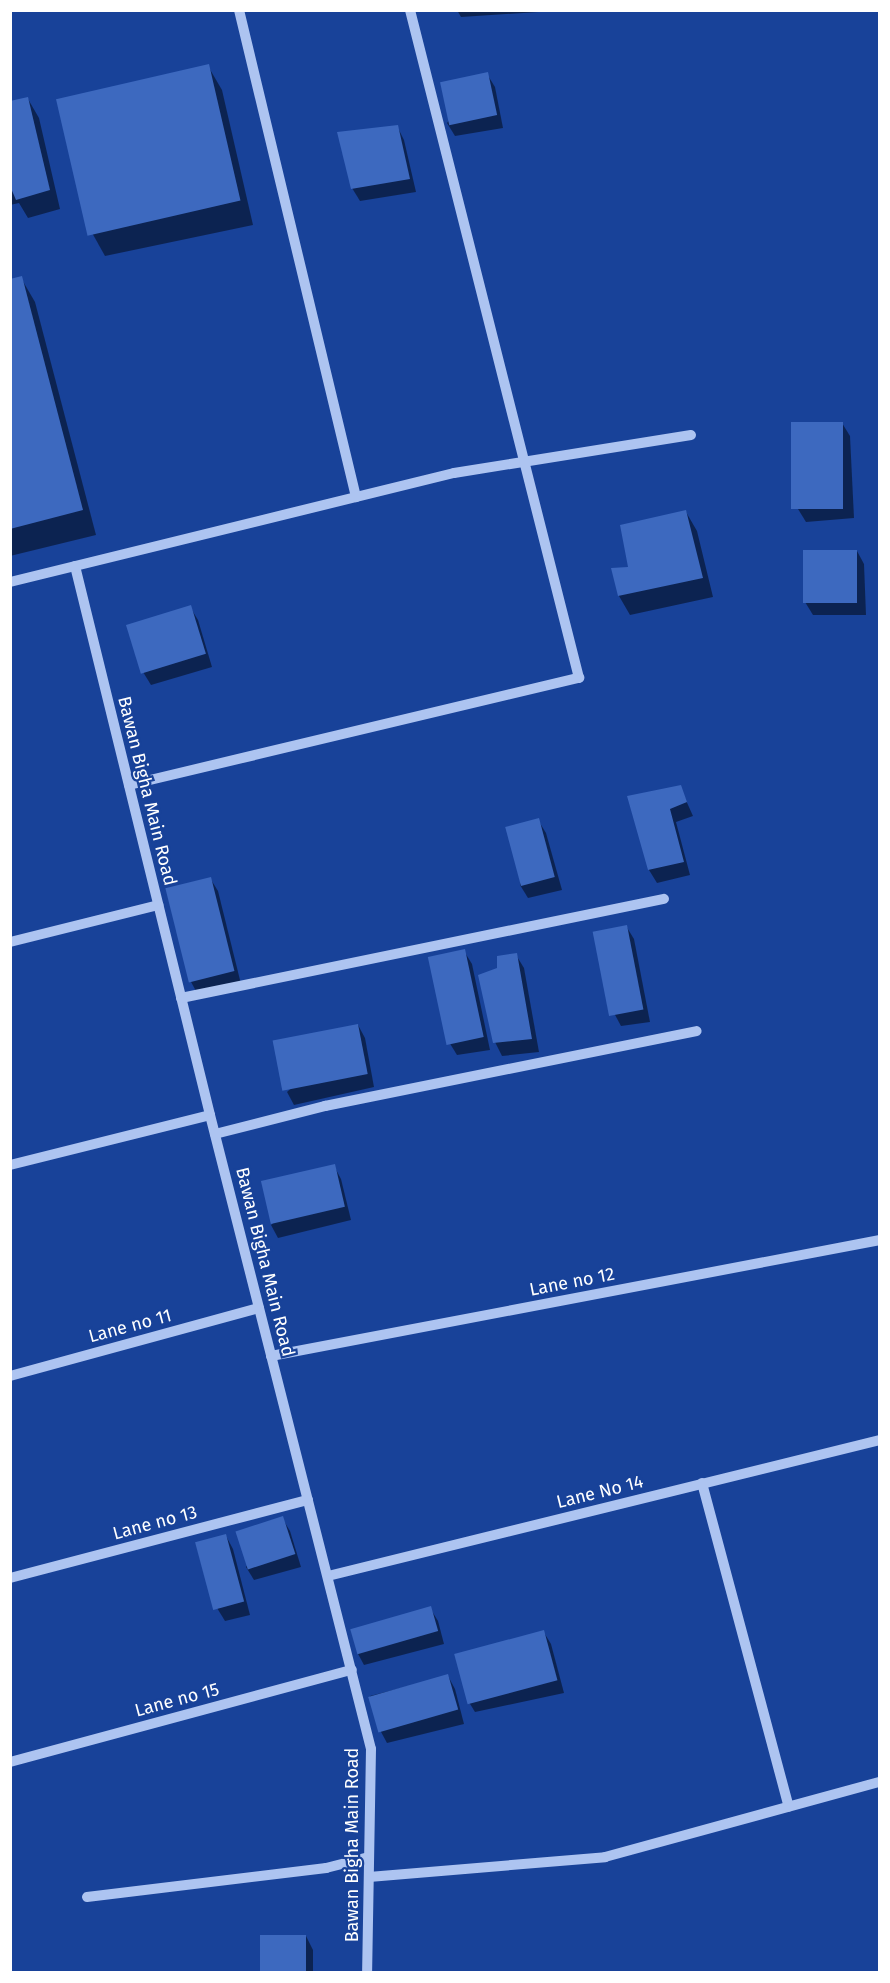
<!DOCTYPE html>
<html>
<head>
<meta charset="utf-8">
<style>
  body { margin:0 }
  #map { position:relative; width:890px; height:1983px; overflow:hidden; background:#184299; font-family:"Fira Sans",sans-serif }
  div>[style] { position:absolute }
  .shadow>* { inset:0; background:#0007 }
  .building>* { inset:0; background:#3d69bf; transform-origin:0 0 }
  .minor>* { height:10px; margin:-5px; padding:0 5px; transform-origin:5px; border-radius:5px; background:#adc4f1 }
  span { translate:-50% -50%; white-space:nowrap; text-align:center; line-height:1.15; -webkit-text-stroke:4.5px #184299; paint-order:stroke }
  .street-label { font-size:18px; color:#fff }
  .frame { position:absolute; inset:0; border:12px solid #fff; pointer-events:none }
</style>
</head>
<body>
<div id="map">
  <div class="shadow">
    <div style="clip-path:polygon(457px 10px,554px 10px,554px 11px,461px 17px)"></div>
    <div style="clip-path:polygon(208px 66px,222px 90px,253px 225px,105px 256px,91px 231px)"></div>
    <div style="clip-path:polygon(487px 74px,495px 87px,503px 128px,455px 136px,447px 123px)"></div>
    <div style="clip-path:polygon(28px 99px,39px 118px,60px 209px,28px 218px,19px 203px,10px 205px,10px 102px)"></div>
    <div style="clip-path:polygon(397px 126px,404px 140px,416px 192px,360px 201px,352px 188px)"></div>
    <div style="clip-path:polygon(21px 278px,35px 302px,96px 535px,10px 556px,10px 281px)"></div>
    <div style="clip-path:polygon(842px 423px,850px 436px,854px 518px,806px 522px,798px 509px)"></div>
    <div style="clip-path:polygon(686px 512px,697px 531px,713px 597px,630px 615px,619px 596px,613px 569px,629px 568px)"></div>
    <div style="clip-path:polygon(857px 551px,864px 564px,866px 615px,813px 615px,805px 602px)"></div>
    <div style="clip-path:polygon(190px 607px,198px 620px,212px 667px,151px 685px,143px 672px)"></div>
    <div style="clip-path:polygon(680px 787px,693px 816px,676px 822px,690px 875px,657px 883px,649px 870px,629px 797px)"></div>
    <div style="clip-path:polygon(538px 820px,546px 833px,562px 890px,528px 898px,520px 885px)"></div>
    <div style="clip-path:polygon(210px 878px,218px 891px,241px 984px,197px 993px,190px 980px)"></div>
    <div style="clip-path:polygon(626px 926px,634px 939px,650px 1022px,621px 1026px,614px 1013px,595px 932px)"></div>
    <div style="clip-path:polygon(464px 951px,472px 964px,490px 1050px,457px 1055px,449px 1042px)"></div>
    <div style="clip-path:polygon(516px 955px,524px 968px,539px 1052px,502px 1056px,495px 1042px,499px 969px)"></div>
    <div style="clip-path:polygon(358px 1025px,365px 1038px,374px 1087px,294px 1105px,287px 1092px)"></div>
    <div style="clip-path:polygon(334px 1166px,341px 1179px,351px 1220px,278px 1238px,271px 1225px)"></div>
    <div style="clip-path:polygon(282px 1518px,290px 1531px,301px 1567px,254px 1580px,246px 1567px)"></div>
    <div style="clip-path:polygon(226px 1536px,233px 1549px,250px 1615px,225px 1621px,217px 1608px)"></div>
    <div style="clip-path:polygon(430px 1608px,438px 1621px,444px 1644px,364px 1665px,357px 1652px)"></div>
    <div style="clip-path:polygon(543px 1631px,551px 1644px,564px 1693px,475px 1712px,467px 1699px)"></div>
    <div style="clip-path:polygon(448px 1676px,455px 1689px,464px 1724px,387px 1743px,380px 1730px,370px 1696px)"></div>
    <div style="clip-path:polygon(306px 1936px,313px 1950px,313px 1972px,263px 1972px,262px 1937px)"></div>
  </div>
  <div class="building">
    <div style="left:209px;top:64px;width:140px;height:157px;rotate:77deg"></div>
    <div style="left:488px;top:72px;width:44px;height:49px;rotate:78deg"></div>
    <div style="clip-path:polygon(28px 97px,50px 190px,16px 200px,10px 186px,10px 101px)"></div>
    <div style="clip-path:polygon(398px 125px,410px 179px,351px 189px,337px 132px)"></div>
    <div style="clip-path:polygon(22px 276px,83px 510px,10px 529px,10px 279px)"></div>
    <div style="left:791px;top:422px;width:52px;height:87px"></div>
    <div style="clip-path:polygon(686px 510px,703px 578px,618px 596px,611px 568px,628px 567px,620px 525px)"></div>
    <div style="left:803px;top:550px;width:54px;height:53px"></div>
    <div style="left:191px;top:605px;width:51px;height:68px;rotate:73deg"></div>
    <div style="clip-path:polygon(681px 785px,687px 802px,670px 809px,684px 862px,648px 870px,627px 796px)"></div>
    <div style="left:539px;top:818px;width:61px;height:35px;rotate:75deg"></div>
    <div style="left:211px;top:877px;width:97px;height:47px;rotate:76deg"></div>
    <div style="left:627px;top:925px;width:86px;height:35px;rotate:79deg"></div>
    <div style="left:465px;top:949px;width:90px;height:38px;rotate:78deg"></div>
    <div style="clip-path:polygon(517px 953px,532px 1039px,493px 1043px,478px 975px,497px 968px,497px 956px)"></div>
    <div style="left:358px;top:1024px;width:51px;height:87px;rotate:79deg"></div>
    <div style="left:335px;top:1164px;width:44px;height:76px;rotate:77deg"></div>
    <div style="left:283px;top:1516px;width:40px;height:50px;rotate:72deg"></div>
    <div style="left:226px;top:1534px;width:70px;height:32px;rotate:75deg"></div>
    <div style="left:431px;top:1606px;width:26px;height:84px;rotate:74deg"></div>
    <div style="left:544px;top:1630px;width:52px;height:93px;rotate:75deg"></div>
    <div style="left:448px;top:1674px;width:37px;height:83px;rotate:74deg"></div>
    <div style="left:306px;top:1935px;width:37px;height:46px;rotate:90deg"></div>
  </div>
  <div class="minor">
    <div style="left:239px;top:10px;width:501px;rotate:76.49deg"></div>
    <div style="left:75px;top:566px;width:565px;rotate:76.18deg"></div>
    <div style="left:210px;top:1115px;width:654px;rotate:75.75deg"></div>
    <div style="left:371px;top:1749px;width:223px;rotate:91deg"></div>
    <div style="left:10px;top:582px;width:457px;rotate:-13.8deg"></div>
    <div style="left:454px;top:473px;width:240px;rotate:-9.1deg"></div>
    <div style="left:129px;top:785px;width:463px;rotate:-13.4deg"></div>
    <div style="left:579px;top:678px;width:689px;rotate:-104.2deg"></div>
    <div style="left:10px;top:942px;width:153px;rotate:-14deg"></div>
    <div style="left:181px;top:998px;width:493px;rotate:-11.6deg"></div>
    <div style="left:215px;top:1134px;width:114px;rotate:-14.3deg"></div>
    <div style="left:325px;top:1106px;width:379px;rotate:-11.4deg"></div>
    <div style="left:10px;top:1165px;width:206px;rotate:-14deg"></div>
    <div style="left:271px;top:1356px;width:620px;rotate:-10.78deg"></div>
    <div style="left:10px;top:1376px;width:258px;rotate:-15.3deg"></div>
    <div style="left:702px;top:1483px;width:335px;rotate:75deg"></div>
    <div style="left:328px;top:1576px;width:569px;rotate:-13.84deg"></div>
    <div style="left:10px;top:1578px;width:308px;rotate:-14.7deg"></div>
    <div style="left:10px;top:1762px;width:354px;rotate:-15.1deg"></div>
    <div style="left:369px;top:1877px;width:237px;rotate:-4.8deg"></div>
    <div style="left:605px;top:1857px;width:285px;rotate:-15.3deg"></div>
    <div style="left:87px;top:1897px;width:241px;rotate:-6.9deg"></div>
    <div style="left:326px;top:1868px;width:44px;rotate:-14.3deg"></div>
  </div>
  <div class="street-label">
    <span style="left:147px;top:791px;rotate:76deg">Bawan Bigha Main Road</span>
    <span style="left:265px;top:1262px;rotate:76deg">Bawan Bigha Main Road</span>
    <span style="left:572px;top:1282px;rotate:-11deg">Lane no 12</span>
    <span style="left:130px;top:1326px;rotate:-15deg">Lane no 11</span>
    <span style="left:600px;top:1492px;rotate:-14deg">Lane No 14</span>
    <span style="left:155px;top:1523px;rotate:-15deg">Lane no 13</span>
    <span style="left:177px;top:1700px;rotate:-15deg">Lane no 15</span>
    <span style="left:352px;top:1845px;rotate:-90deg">Bawan Bigha Main Road</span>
  </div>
  <div class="frame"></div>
</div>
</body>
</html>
